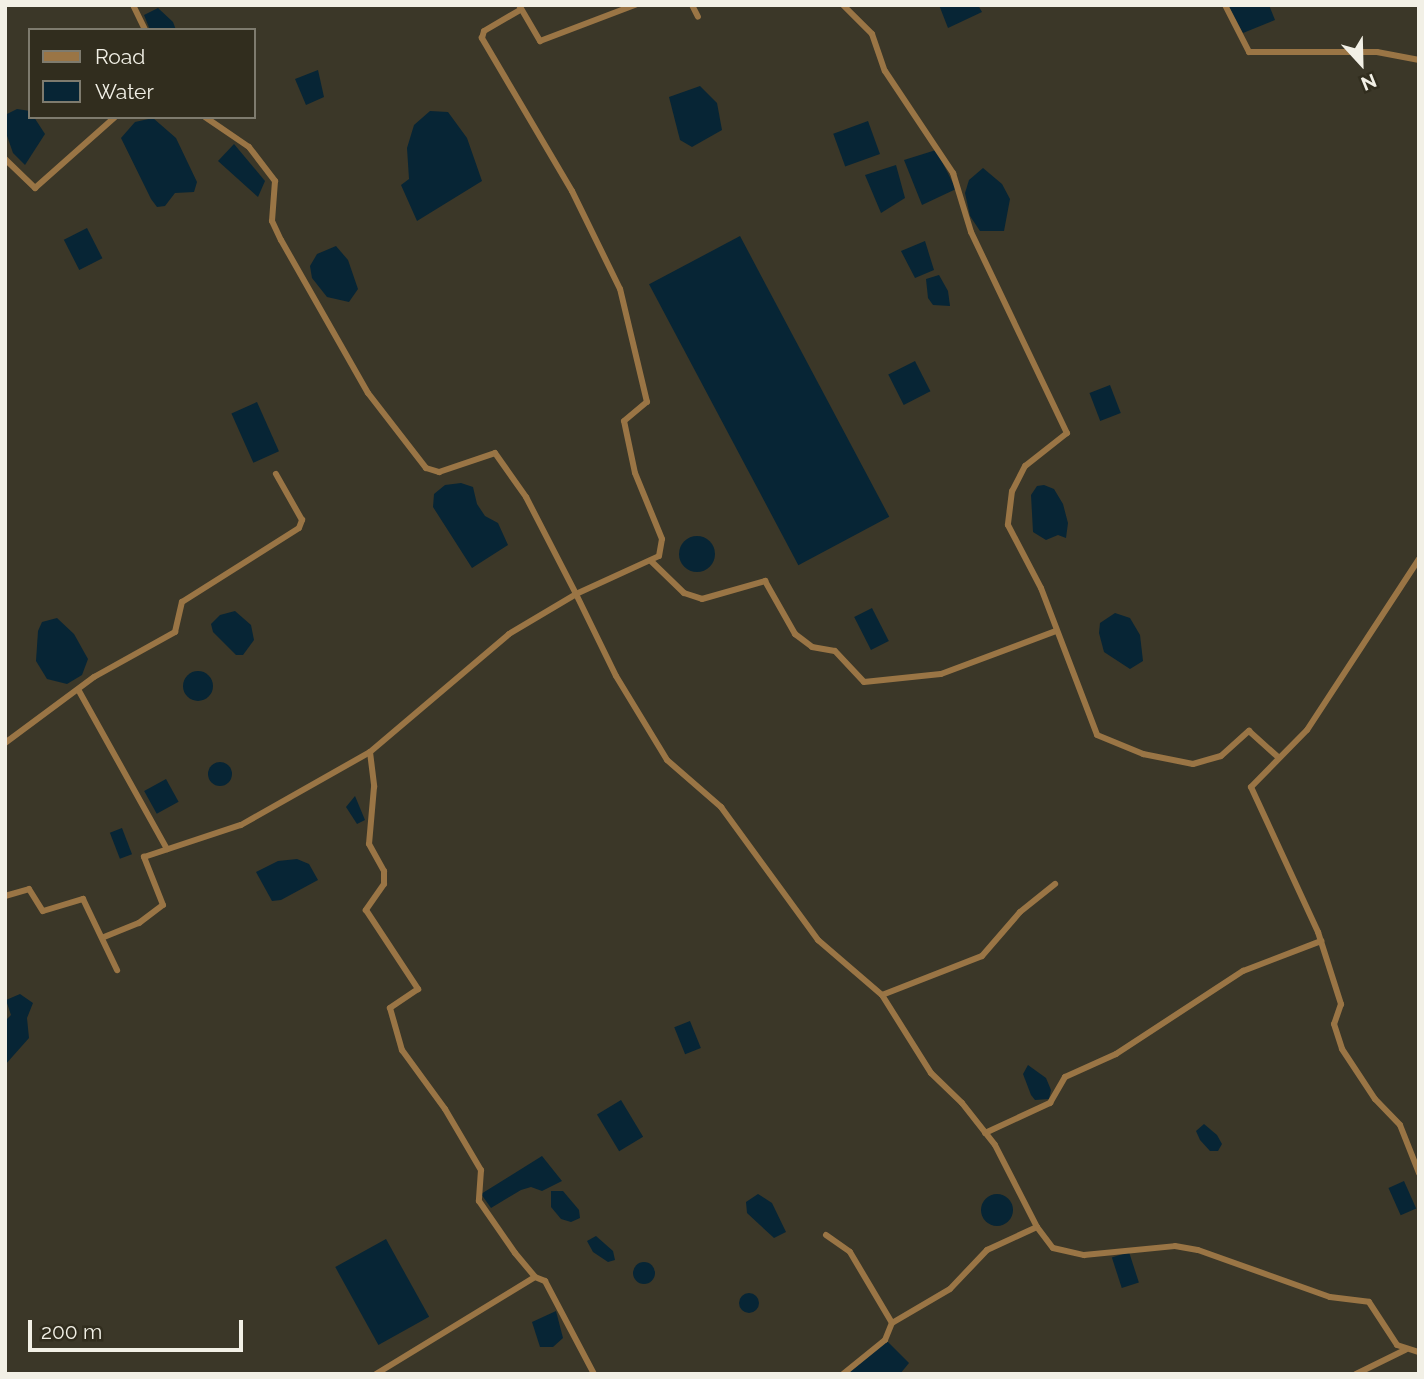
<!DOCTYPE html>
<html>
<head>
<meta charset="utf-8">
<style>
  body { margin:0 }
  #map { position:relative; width:1424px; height:1379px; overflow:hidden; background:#3b3728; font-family:Raleway,sans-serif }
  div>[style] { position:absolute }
  .water>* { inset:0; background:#072535; transform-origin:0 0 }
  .round { border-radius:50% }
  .street>* { height:6px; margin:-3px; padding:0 3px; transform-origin:3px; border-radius:3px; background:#9a7545 }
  span { translate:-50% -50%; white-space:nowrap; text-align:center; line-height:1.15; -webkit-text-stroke:7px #312d1e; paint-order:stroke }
  .frame { position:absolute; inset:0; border:7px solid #f2f0e6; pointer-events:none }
  .legend { position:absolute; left:28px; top:28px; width:228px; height:91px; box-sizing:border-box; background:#312d1e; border:2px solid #7e7b6e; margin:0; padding:9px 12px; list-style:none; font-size:21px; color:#f2f0e6 }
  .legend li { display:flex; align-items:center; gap:14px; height:35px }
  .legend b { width:35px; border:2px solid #7e7b6e }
  .north { position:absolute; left:1326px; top:28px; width:70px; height:70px; -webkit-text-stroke:5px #312d1e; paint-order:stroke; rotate:158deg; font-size:19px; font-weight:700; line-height:28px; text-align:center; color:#f2f0e6 }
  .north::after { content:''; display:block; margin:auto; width:24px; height:32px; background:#f2f0e6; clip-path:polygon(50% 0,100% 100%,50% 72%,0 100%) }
  .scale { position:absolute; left:28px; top:1320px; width:215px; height:32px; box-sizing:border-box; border:4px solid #f2f0e6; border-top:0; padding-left:9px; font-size:21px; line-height:24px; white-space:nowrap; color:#f2f0e6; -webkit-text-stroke:5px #312d1e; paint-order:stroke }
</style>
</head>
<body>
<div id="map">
  <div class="water">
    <div style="clip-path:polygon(939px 5px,978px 5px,982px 12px,948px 28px)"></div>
    <div style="clip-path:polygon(1228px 5px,1269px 5px,1275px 20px,1243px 33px)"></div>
    <div style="clip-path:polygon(158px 8px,173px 22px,176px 30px,150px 30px,144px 15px)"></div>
    <div style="clip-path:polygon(318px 70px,324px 97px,306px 105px,295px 79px)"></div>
    <div style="clip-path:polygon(700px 86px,717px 103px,722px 130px,692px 147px,680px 140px,669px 97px)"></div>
    <div style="clip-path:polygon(17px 109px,30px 111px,45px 134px,25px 165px,13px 153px,5px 130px,7px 114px)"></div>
    <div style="clip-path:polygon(430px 111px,448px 112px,467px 138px,482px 181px,417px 221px,401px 185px,409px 179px,407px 148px,414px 125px)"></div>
    <div style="clip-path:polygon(153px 118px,176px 138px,197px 182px,194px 192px,175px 193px,165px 206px,157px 207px,151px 199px,121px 138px,135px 122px)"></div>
    <div style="left:868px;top:121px;width:35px;height:37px;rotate:70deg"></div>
    <div style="clip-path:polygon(234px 144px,265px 181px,258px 197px,218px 161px)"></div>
    <div style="clip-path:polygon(936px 150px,956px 189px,922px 205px,904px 160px)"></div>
    <div style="clip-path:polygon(896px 165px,905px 198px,881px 213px,865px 175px)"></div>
    <div style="clip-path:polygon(983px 168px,1002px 184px,1010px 199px,1004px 231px,980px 231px,970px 216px,965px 193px,969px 180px)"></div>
    <div style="left:87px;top:228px;width:34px;height:26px;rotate:63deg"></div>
    <div style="left:740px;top:236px;width:318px;height:103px;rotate:62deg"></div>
    <div style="clip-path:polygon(925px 241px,934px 270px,915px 278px,901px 251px)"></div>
    <div style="clip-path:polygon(336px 246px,348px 260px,358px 289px,349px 302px,327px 297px,312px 278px,310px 266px,317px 254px)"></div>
    <div style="clip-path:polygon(939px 275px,948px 291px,950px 306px,933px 305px,928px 298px,926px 279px)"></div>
    <div style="left:915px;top:361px;width:34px;height:30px;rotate:63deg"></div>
    <div style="left:1110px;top:385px;width:30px;height:22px;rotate:69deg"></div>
    <div style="left:257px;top:402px;width:54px;height:28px;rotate:66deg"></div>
    <div style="clip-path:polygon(461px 483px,473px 487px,477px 504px,485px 516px,498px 523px,508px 545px,472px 568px,433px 507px,434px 494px,445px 485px)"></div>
    <div style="clip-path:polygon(1044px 485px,1054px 489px,1063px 504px,1068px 523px,1066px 538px,1058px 535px,1046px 540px,1033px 532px,1031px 495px,1037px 486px)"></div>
    <div class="round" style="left:679px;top:536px;width:36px;height:36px"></div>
    <div style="left:872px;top:608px;width:37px;height:20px;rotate:63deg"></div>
    <div style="clip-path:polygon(235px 611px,251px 625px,254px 640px,243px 655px,236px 655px,213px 632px,211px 624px,220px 615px)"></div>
    <div style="clip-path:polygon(1115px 613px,1130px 618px,1140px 635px,1143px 661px,1130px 669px,1104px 652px,1099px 633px,1100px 623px)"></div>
    <div style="clip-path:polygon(57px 618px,74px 634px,88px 659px,82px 675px,67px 684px,47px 679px,36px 661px,38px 631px,42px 622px)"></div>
    <div class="round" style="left:183px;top:671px;width:30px;height:30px"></div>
    <div class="round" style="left:208px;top:762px;width:24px;height:24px"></div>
    <div style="left:166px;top:779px;width:26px;height:25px;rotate:61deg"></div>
    <div style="clip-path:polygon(355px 796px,365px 820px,357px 824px,346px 807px)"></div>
    <div style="left:122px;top:828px;width:28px;height:13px;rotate:69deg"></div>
    <div style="clip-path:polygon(297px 859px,309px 864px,318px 880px,281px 900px,272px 901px,256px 872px,278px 861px)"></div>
    <div style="clip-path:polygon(20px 994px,33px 1003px,27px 1018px,29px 1038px,5px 1065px,5px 1021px,11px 1015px,6px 1000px)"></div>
    <div style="left:690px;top:1021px;width:29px;height:17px;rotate:68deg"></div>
    <div style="clip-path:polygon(1028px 1065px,1046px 1078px,1051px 1090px,1049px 1099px,1035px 1100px,1031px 1095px,1023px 1074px)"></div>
    <div style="left:621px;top:1100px;width:43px;height:28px;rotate:59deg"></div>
    <div style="clip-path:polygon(1204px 1124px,1217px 1135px,1222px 1144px,1218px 1151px,1210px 1151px,1200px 1140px,1196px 1131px)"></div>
    <div style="clip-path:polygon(542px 1156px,562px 1181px,542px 1191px,531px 1187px,521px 1190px,491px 1208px,481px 1194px)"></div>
    <div style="left:1404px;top:1181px;width:30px;height:17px;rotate:66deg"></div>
    <div style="clip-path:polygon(551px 1191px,563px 1191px,579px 1210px,580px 1218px,571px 1222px,561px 1219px,551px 1207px)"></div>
    <div class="round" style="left:981px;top:1194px;width:32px;height:32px"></div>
    <div style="clip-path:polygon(758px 1194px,772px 1203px,786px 1232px,774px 1238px,747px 1213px,746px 1202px)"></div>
    <div style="clip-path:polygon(596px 1236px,613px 1251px,615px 1260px,608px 1262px,593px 1252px,587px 1241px)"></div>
    <div style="left:386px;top:1239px;width:89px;height:58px;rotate:61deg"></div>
    <div style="left:1129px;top:1252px;width:32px;height:18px;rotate:72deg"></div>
    <div class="round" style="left:633px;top:1262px;width:22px;height:22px"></div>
    <div class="round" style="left:739px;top:1293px;width:20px;height:20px"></div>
    <div style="clip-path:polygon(556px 1311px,563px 1338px,553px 1347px,540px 1347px,532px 1322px)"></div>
    <div style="clip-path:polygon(887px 1341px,909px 1363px,900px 1374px,845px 1374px)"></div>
  </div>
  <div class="street">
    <div style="left:133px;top:5px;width:28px;rotate:64deg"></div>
    <div style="left:519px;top:5px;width:42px;rotate:59.7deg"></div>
    <div style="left:540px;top:41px;width:102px;rotate:-20.8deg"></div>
    <div style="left:692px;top:5px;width:13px;rotate:63deg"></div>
    <div style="left:843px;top:5px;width:41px;rotate:45deg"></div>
    <div style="left:872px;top:34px;width:39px;rotate:71deg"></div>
    <div style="left:885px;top:71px;width:123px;rotate:56.3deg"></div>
    <div style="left:953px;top:173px;width:62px;rotate:73deg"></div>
    <div style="left:971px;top:232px;width:223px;rotate:64.5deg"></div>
    <div style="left:1067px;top:433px;width:53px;rotate:141.8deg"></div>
    <div style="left:1025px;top:466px;width:28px;rotate:117deg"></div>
    <div style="left:1012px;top:491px;width:34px;rotate:97deg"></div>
    <div style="left:1008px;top:525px;width:71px;rotate:62.4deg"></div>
    <div style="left:1041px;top:588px;width:157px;rotate:69.1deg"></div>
    <div style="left:1097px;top:735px;width:50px;rotate:22.4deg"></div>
    <div style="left:1143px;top:754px;width:51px;rotate:11.3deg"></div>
    <div style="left:1193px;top:764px;width:29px;rotate:-16deg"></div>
    <div style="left:1221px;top:756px;width:38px;rotate:-42deg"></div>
    <div style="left:1249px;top:731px;width:39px;rotate:42deg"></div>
    <div style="left:1225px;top:5px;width:53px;rotate:62.9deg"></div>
    <div style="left:1249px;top:52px;width:128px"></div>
    <div style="left:1377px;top:52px;width:43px;rotate:10.8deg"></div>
    <div style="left:205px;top:117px;width:53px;rotate:34.3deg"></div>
    <div style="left:249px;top:147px;width:43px;rotate:52.6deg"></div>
    <div style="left:275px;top:181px;width:40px;rotate:94.3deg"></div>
    <div style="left:272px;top:221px;width:21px;rotate:65deg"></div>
    <div style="left:281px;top:240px;width:176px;rotate:60.4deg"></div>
    <div style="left:368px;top:393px;width:95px;rotate:52.3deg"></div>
    <div style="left:426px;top:468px;width:14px;rotate:17deg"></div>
    <div style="left:439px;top:472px;width:59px;rotate:-18.7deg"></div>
    <div style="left:495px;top:453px;width:54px;rotate:54.8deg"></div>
    <div style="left:526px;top:497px;width:109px;rotate:62.7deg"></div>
    <div style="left:576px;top:594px;width:91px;rotate:-24.6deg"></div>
    <div style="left:659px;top:556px;width:17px;rotate:-80deg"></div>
    <div style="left:662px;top:539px;width:71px;rotate:-112.2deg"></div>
    <div style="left:635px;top:473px;width:53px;rotate:-101.9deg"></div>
    <div style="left:624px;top:421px;width:30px;rotate:-40deg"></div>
    <div style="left:647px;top:402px;width:116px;rotate:-103.4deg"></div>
    <div style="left:620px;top:289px;width:109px;rotate:-116.1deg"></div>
    <div style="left:572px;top:191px;width:178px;rotate:-120.5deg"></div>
    <div style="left:482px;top:38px;width:7px;rotate:-74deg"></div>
    <div style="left:484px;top:31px;width:42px;rotate:-30.3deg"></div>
    <div style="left:5px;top:159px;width:42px;rotate:44deg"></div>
    <div style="left:35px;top:188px;width:107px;rotate:-41.6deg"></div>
    <div style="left:1419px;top:559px;width:204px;rotate:123.2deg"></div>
    <div style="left:1307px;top:730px;width:80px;rotate:134.5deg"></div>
    <div style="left:1251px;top:787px;width:160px;rotate:65.2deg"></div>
    <div style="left:1318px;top:932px;width:76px;rotate:72.3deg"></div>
    <div style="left:1341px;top:1004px;width:21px;rotate:109deg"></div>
    <div style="left:1334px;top:1024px;width:26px;rotate:72deg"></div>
    <div style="left:1342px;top:1049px;width:60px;rotate:56.6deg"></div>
    <div style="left:1375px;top:1099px;width:36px;rotate:46deg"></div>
    <div style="left:1400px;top:1125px;width:52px;rotate:68.4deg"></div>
    <div style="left:651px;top:561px;width:46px;rotate:44.1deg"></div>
    <div style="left:684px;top:593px;width:19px;rotate:18deg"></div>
    <div style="left:702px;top:599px;width:66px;rotate:-15.9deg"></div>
    <div style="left:765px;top:581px;width:61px;rotate:60.5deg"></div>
    <div style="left:795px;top:634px;width:21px;rotate:37deg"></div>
    <div style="left:812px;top:647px;width:23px;rotate:10deg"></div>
    <div style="left:835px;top:651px;width:42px;rotate:46.9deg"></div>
    <div style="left:864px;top:682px;width:77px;rotate:-5.9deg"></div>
    <div style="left:941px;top:674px;width:123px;rotate:-20.5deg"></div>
    <div style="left:79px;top:691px;width:181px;rotate:60.9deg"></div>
    <div style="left:5px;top:743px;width:111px;rotate:-36.6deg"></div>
    <div style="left:94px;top:677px;width:93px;rotate:-29.1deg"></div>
    <div style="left:175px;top:632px;width:31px;rotate:-77deg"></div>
    <div style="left:182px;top:602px;width:138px;rotate:-32.3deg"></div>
    <div style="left:299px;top:528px;width:9px;rotate:-69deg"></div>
    <div style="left:302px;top:520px;width:53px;rotate:-119.5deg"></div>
    <div style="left:370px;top:752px;width:35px;rotate:83deg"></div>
    <div style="left:374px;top:787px;width:57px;rotate:95deg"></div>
    <div style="left:369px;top:844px;width:31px;rotate:61deg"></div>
    <div style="left:384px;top:871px;width:13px;rotate:90deg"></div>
    <div style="left:384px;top:884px;width:32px;rotate:125deg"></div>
    <div style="left:366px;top:910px;width:95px;rotate:56.6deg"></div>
    <div style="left:418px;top:989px;width:34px;rotate:146deg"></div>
    <div style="left:390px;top:1008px;width:44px;rotate:74.1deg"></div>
    <div style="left:402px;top:1050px;width:73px;rotate:53.9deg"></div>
    <div style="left:445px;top:1109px;width:71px;rotate:59.5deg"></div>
    <div style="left:481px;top:1170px;width:31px;rotate:94deg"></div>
    <div style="left:479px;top:1201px;width:63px;rotate:55.3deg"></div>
    <div style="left:515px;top:1253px;width:31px;rotate:50deg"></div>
    <div style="left:535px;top:1277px;width:11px;rotate:22deg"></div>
    <div style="left:545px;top:1281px;width:105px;rotate:62.2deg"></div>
    <div style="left:5px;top:896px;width:25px;rotate:-16deg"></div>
    <div style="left:29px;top:889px;width:26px;rotate:58deg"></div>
    <div style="left:43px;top:911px;width:42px;rotate:-16.7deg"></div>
    <div style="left:83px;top:899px;width:79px;rotate:64.4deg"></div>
    <div style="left:104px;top:937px;width:38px;rotate:-22deg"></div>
    <div style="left:139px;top:923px;width:30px;rotate:-37deg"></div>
    <div style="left:163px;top:905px;width:52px;rotate:-111.6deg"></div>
    <div style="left:144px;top:857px;width:102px;rotate:-18.3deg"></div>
    <div style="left:241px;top:825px;width:148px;rotate:-29.5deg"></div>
    <div style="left:370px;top:752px;width:182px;rotate:-40.3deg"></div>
    <div style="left:509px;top:634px;width:78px;rotate:-30.8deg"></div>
    <div style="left:576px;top:594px;width:91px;rotate:64deg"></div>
    <div style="left:616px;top:676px;width:98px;rotate:58.7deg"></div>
    <div style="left:667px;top:760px;width:72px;rotate:41deg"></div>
    <div style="left:721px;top:807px;width:165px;rotate:53.9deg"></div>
    <div style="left:818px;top:940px;width:84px;rotate:40.7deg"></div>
    <div style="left:882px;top:995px;width:92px;rotate:57.9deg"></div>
    <div style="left:931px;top:1073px;width:43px;rotate:44.1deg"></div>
    <div style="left:962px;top:1103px;width:53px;rotate:51.8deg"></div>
    <div style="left:995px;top:1145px;width:92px;rotate:62.9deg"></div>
    <div style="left:1037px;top:1227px;width:26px;rotate:53deg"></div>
    <div style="left:1053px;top:1248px;width:32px;rotate:13deg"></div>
    <div style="left:1084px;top:1255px;width:91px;rotate:-5.6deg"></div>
    <div style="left:1175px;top:1246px;width:23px;rotate:10deg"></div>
    <div style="left:1198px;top:1250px;width:140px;rotate:19.6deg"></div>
    <div style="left:1330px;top:1297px;width:39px;rotate:7deg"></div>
    <div style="left:1369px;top:1302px;width:51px;rotate:56.9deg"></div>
    <div style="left:1397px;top:1345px;width:23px;rotate:18deg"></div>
    <div style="left:882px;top:995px;width:107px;rotate:-21.3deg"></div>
    <div style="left:982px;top:956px;width:58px;rotate:-49.2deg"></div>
    <div style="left:1020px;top:912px;width:45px;rotate:-38.7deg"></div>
    <div style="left:985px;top:1133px;width:72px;rotate:-24.8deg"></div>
    <div style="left:1050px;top:1103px;width:30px;rotate:-60deg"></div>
    <div style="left:1065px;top:1077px;width:56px;rotate:-24.3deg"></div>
    <div style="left:1116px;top:1054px;width:152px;rotate:-33.2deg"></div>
    <div style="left:1243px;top:971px;width:84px;rotate:-21deg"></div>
    <div style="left:826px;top:1235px;width:29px;rotate:35deg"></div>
    <div style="left:850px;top:1252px;width:82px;rotate:59.4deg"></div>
    <div style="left:376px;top:1374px;width:186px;rotate:-31.4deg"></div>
    <div style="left:843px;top:1374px;width:54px;rotate:-39deg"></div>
    <div style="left:885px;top:1340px;width:18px;rotate:-68deg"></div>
    <div style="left:892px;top:1323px;width:67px;rotate:-30.4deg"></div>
    <div style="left:950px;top:1289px;width:54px;rotate:-46.5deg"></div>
    <div style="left:987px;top:1250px;width:55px;rotate:-24.7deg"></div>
    <div style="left:1356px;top:1374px;width:55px;rotate:-26.1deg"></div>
  </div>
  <div class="frame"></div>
  <ul class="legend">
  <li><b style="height:9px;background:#9a7545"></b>Road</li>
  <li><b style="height:19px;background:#072535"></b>Water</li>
  </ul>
  <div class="north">N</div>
  <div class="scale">200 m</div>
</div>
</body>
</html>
